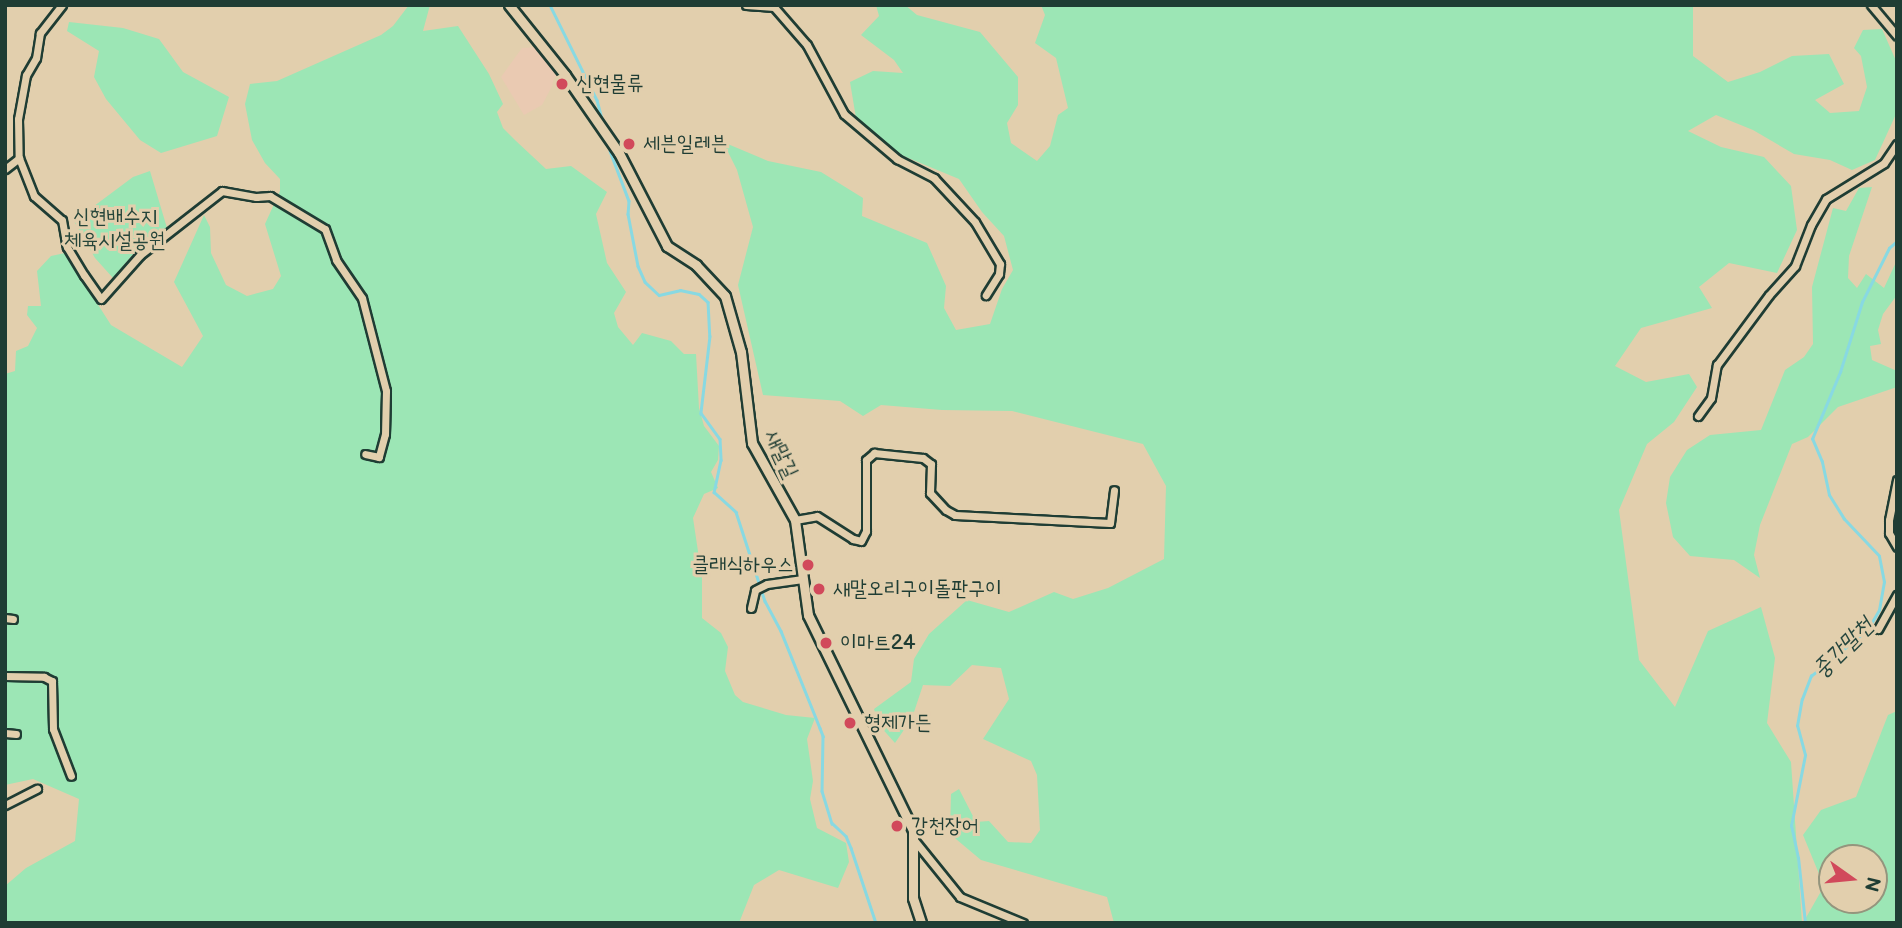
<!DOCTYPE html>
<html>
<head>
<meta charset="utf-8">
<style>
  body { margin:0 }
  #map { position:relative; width:1902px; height:928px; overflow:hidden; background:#e2cfad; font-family:"Balsamiq Sans","Poor Story",sans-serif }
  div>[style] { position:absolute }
  .built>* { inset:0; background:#eacab2 }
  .green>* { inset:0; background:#9ce6b5 }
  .stream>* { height:2.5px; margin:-1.25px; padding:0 1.25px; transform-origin:1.25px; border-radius:1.25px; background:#88d9e2 }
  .roads { filter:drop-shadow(2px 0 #1f3d34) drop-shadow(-2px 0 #1f3d34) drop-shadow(0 2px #1f3d34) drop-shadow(0 -2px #1f3d34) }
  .minor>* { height:7px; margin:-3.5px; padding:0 3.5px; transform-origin:3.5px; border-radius:3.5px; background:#e2cfad }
  .tertiary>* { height:9px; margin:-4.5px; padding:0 4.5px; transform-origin:4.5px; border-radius:4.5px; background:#e2cfad }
  .dots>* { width:19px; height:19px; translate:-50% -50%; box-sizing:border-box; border:4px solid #e2cfad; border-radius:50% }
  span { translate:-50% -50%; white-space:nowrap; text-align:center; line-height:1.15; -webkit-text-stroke:6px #e2cfad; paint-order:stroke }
  .poi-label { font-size:21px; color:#1f3d34 }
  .left { translate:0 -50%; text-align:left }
  .right { translate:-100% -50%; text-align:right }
  .park-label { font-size:21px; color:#25453a }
  .street-label { font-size:21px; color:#1f3d34 }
  .water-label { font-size:23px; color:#24453d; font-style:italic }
  .frame { position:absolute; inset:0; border:7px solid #1f3d34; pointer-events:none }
  .north { position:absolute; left:1818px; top:844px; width:70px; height:70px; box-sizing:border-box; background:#e2cfad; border:2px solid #94957d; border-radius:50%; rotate:105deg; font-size:19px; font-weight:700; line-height:28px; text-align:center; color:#1f3d34 }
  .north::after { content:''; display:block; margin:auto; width:24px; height:32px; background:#d1495b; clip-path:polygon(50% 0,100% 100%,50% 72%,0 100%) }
</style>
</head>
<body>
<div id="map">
  <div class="built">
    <div style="clip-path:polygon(536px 47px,557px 77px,542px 105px,524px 115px,501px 77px,522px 48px)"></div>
  </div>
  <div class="green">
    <div style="clip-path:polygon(409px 5px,430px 5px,423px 31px,458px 26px,489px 74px,503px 104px,497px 112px,503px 128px,516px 141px,546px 169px,571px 166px,607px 192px,596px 214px,607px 263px,626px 292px,614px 313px,618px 327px,633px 345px,642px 333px,671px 341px,684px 354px,696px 354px,699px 408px,704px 426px,719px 446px,718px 460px,711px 472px,718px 488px,704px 494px,693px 518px,702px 578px,702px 618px,721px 633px,728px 647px,725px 671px,735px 695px,743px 702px,786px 715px,815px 718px,807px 739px,813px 781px,810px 799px,817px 828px,846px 843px,849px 862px,838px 888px,779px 870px,754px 885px,739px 923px,5px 923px,5px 886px,26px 868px,75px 841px,79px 799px,33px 779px,5px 785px,5px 374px,15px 371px,16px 351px,28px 346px,37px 328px,27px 315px,28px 306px,41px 306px,37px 271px,51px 256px,65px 253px,111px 325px,182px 367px,203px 336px,174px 282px,204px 215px,210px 227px,211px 253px,226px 285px,247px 296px,273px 289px,281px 276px,265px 224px,280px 191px,280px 179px,265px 163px,252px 140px,245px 104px,250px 84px,277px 81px,381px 35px,393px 26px)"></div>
    <div style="clip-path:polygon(876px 5px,905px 5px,917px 15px,980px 32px,1018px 77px,1018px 105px,1007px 123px,1011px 143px,1037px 161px,1050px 146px,1058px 115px,1068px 108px,1056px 58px,1035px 43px,1045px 15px,1041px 5px,1693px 5px,1693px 56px,1728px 82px,1760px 72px,1792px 56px,1829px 54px,1844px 84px,1815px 100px,1830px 113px,1859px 111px,1867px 87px,1861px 56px,1854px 48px,1863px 30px,1882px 29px,1897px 63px,1897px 112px,1875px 160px,1852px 170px,1830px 160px,1794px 154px,1753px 130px,1716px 115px,1688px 131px,1721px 147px,1764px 157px,1791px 186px,1797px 230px,1777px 273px,1729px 263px,1699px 287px,1712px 308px,1641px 328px,1615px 366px,1646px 382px,1689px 374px,1697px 387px,1674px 422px,1647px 444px,1619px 510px,1639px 660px,1675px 707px,1708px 631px,1761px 607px,1775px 658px,1767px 723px,1791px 762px,1802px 923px,1114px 923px,1107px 897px,981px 860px,950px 834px,951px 794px,959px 789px,976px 822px,989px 821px,1008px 842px,1031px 843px,1040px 830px,1037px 775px,1031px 761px,983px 739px,1009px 699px,1001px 668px,972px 665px,950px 686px,923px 685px,912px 718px,895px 743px,879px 725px,874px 709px,911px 682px,914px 659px,929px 634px,967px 600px,1009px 612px,1054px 592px,1073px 599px,1108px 588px,1164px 559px,1166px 486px,1143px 444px,1012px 411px,942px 410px,881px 405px,863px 416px,840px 401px,763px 395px,738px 285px,753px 227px,737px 170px,723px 142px,768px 161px,821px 172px,863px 198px,862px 216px,927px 243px,946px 286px,944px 308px,956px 330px,990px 324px,1002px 289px,1013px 270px,1004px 236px,982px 212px,959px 179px,889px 150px,856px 118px,850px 82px,873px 71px,903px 73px,894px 60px,861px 35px,879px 16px)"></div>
    <div style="clip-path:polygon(69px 22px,123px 28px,159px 39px,183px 72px,229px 97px,217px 136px,161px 153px,140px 140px,106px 99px,94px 77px,99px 51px,67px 31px)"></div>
    <div style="clip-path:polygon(150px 171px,167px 228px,141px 245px,113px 278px,95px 258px,74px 221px,133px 177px)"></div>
    <div style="clip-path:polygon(1872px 187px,1849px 256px,1848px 278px,1857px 288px,1866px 274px,1884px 288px,1897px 260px,1897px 295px,1883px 314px,1878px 330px,1881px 344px,1870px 346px,1872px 360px,1897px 371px,1897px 387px,1838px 407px,1808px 437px,1792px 444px,1760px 525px,1754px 555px,1760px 578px,1734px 560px,1690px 556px,1673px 537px,1666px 503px,1670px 477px,1687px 450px,1710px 435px,1761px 430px,1785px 370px,1804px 357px,1813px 344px,1812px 287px,1833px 208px,1846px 211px,1859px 188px)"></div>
    <div style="clip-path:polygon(evenodd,1897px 711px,1897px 923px,1803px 923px,1824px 886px,1803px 835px,1821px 810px,1856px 797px,1888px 715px,1897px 711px,1874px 858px,1874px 900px,1832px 900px,1832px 858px,1874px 858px)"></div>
  </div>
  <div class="stream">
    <div style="left:550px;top:5px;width:106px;rotate:63.7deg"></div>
    <div style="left:597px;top:100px;width:20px;rotate:75deg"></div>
    <div style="left:610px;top:151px;width:53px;rotate:69.2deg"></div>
    <div style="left:629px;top:201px;width:13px;rotate:94deg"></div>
    <div style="left:628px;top:214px;width:53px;rotate:79.1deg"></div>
    <div style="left:638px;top:266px;width:17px;rotate:66deg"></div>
    <div style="left:645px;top:282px;width:19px;rotate:43deg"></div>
    <div style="left:659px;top:295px;width:22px;rotate:-13deg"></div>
    <div style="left:680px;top:290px;width:19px;rotate:12deg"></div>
    <div style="left:699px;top:294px;width:12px;rotate:42deg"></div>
    <div style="left:708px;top:302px;width:34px;rotate:87deg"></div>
    <div style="left:710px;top:336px;width:78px;rotate:96.7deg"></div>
    <div style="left:701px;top:413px;width:32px;rotate:54deg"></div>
    <div style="left:720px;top:439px;width:21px;rotate:87deg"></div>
    <div style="left:721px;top:460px;width:33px;rotate:102deg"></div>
    <div style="left:714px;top:492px;width:30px;rotate:42deg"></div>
    <div style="left:736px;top:512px;width:94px;rotate:72deg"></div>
    <div style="left:765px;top:601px;width:34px;rotate:62deg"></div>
    <div style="left:781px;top:631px;width:105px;rotate:68.1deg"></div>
    <div style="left:820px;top:728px;width:9px;rotate:69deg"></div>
    <div style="left:823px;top:736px;width:55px;rotate:91deg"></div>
    <div style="left:822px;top:791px;width:34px;rotate:73deg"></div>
    <div style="left:832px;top:823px;width:19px;rotate:43deg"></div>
    <div style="left:846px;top:836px;width:13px;rotate:67deg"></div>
    <div style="left:851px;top:848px;width:79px;rotate:71.6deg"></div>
    <div style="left:1805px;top:923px;width:65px;rotate:-96.1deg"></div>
    <div style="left:1798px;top:858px;width:33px;rotate:-102deg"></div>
    <div style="left:1791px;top:826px;width:72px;rotate:-78.8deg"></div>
    <div style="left:1805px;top:755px;width:30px;rotate:-105deg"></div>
    <div style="left:1797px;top:726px;width:27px;rotate:-80deg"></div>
    <div style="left:1802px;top:699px;width:25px;rotate:-69deg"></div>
    <div style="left:1811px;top:676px;width:74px;rotate:-39.5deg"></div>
    <div style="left:1868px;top:629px;width:22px;rotate:-60deg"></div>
    <div style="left:1879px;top:610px;width:28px;rotate:-80deg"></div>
    <div style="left:1884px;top:582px;width:26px;rotate:-101deg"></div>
    <div style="left:1879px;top:556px;width:51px;rotate:-133.4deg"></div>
    <div style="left:1844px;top:519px;width:28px;rotate:-122deg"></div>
    <div style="left:1829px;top:495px;width:34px;rotate:-102deg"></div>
    <div style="left:1822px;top:462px;width:25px;rotate:-113deg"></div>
    <div style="left:1812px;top:439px;width:73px;rotate:-67.3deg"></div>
    <div style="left:1840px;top:372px;width:73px;rotate:-72.6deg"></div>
    <div style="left:1862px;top:302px;width:60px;rotate:-63.4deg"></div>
    <div style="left:1889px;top:248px;width:11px;rotate:-41deg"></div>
  </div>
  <div class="roads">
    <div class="minor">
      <div style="left:62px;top:5px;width:36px;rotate:128deg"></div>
      <div style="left:40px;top:33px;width:25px;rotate:99deg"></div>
      <div style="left:36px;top:58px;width:20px;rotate:120deg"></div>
      <div style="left:26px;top:75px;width:45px;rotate:100.3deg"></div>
      <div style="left:18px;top:119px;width:39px;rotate:89deg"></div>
      <div style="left:19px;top:158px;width:41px;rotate:68.5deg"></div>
      <div style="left:34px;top:196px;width:37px;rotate:41deg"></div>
      <div style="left:62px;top:220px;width:27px;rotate:80deg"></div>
      <div style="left:67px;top:247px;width:33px;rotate:59deg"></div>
      <div style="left:84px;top:275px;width:29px;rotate:55deg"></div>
      <div style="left:101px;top:299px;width:59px;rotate:-48.4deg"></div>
      <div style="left:140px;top:255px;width:104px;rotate:-38deg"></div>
      <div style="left:222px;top:191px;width:35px;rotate:10deg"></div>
      <div style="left:256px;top:197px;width:14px;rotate:-4deg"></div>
      <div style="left:270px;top:196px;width:64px;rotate:31deg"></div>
      <div style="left:325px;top:229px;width:33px;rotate:70deg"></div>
      <div style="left:336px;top:260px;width:46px;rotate:55.6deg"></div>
      <div style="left:362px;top:298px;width:96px;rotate:75.5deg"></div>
      <div style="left:386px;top:391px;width:43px;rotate:91.3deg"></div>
      <div style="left:385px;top:434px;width:24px;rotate:105deg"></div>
      <div style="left:379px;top:457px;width:14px;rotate:-168deg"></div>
      <div style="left:746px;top:5px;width:28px;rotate:4deg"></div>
      <div style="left:774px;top:7px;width:50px;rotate:49deg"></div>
      <div style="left:807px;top:45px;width:78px;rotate:61.8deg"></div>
      <div style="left:844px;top:114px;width:70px;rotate:40.3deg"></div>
      <div style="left:897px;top:159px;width:42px;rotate:27.2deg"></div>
      <div style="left:934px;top:178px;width:60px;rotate:47deg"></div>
      <div style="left:975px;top:222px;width:49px;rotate:59.2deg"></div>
      <div style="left:1000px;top:264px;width:10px;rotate:96deg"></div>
      <div style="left:999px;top:274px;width:25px;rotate:122deg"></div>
      <div style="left:1871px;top:5px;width:40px;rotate:50deg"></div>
      <div style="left:5px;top:169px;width:18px;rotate:-38deg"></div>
      <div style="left:1698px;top:416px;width:22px;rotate:-54deg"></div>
      <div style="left:1711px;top:398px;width:34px;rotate:-80deg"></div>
      <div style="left:1717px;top:365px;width:87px;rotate:-53.4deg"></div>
      <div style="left:1769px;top:295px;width:39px;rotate:-48deg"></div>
      <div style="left:1795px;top:266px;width:44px;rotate:-68.7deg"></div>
      <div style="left:1811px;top:225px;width:30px;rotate:-60deg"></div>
      <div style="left:1826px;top:199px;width:68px;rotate:-31.8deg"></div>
      <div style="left:1884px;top:163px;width:23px;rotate:-56deg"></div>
      <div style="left:1897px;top:480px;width:41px;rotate:101.3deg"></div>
      <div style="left:1889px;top:520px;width:13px;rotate:90deg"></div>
      <div style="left:1889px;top:533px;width:16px;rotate:60deg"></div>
      <div style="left:795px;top:520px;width:22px;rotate:-10deg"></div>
      <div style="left:817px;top:516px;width:43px;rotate:32.6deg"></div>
      <div style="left:853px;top:539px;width:8px;rotate:14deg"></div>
      <div style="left:861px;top:541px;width:11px;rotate:-63deg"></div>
      <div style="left:866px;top:531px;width:71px;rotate:-90deg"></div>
      <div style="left:866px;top:460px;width:11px;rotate:-41deg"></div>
      <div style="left:874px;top:453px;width:49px;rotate:5.8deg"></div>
      <div style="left:923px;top:458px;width:10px;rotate:37deg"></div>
      <div style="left:931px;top:464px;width:29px;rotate:92deg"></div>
      <div style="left:930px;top:493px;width:23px;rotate:47deg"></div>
      <div style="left:946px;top:510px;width:10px;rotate:29deg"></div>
      <div style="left:955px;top:515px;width:155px;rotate:3deg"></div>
      <div style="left:1110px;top:523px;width:33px;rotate:-83deg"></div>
      <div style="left:751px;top:608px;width:18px;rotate:-77deg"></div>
      <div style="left:755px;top:590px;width:13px;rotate:-27deg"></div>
      <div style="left:767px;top:584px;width:36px;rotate:-8deg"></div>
      <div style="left:5px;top:618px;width:8px;rotate:7deg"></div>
      <div style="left:1878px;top:629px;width:39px;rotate:-61deg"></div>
      <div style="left:5px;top:676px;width:39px;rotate:1deg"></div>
      <div style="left:44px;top:677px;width:9px;rotate:27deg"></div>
      <div style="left:52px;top:681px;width:48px;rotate:88.8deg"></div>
      <div style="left:53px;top:729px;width:50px;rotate:69deg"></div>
      <div style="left:5px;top:733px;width:11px;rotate:5deg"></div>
      <div style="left:5px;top:805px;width:36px;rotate:-27deg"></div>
      <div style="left:914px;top:840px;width:73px;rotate:51.1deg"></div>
      <div style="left:960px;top:897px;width:68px;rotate:22.4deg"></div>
    </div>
    <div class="tertiary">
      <div style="left:509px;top:5px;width:90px;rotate:51.3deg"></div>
      <div style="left:565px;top:75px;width:95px;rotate:55.3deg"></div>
      <div style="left:619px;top:153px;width:105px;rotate:62.7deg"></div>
      <div style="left:667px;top:246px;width:35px;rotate:33deg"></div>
      <div style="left:696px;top:265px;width:42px;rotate:46.9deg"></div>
      <div style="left:725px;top:296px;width:58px;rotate:74.1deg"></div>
      <div style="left:741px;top:352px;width:92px;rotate:83.1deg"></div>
      <div style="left:752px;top:443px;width:88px;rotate:60.8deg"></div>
      <div style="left:795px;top:520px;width:96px;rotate:82.2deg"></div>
      <div style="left:808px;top:615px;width:239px;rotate:64deg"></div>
      <div style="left:913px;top:830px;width:68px;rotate:90deg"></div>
      <div style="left:913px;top:898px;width:26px;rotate:72deg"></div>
    </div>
  </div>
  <div class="dots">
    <div style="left:562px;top:84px;background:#d1495b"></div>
    <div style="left:629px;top:144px;background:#d1495b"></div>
    <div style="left:808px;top:565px;background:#d1495b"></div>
    <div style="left:819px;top:589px;background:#d1495b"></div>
    <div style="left:826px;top:643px;background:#d1495b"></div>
    <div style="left:850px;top:723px;background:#d1495b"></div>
    <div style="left:897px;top:826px;background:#d1495b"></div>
  </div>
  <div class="poi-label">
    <span class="left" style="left:576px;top:84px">신현물류</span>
    <span class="left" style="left:643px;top:144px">세븐일레븐</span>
    <span class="right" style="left:794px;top:565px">클래식하우스</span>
    <span class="left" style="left:833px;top:589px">새말오리구이돌판구이</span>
    <span class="left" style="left:840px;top:643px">이마트24</span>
    <span class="left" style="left:864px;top:723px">형제가든</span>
    <span class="left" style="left:911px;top:826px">강천장어</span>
  </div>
  <div class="park-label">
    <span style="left:115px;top:229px">신현배수지<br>체육시설공원</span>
  </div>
  <div class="street-label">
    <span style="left:781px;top:454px;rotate:65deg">새말길</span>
  </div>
  <div class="water-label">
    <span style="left:1843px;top:648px;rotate:-45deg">중간말천</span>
  </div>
  <div class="frame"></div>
  <div class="north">N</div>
</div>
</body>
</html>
